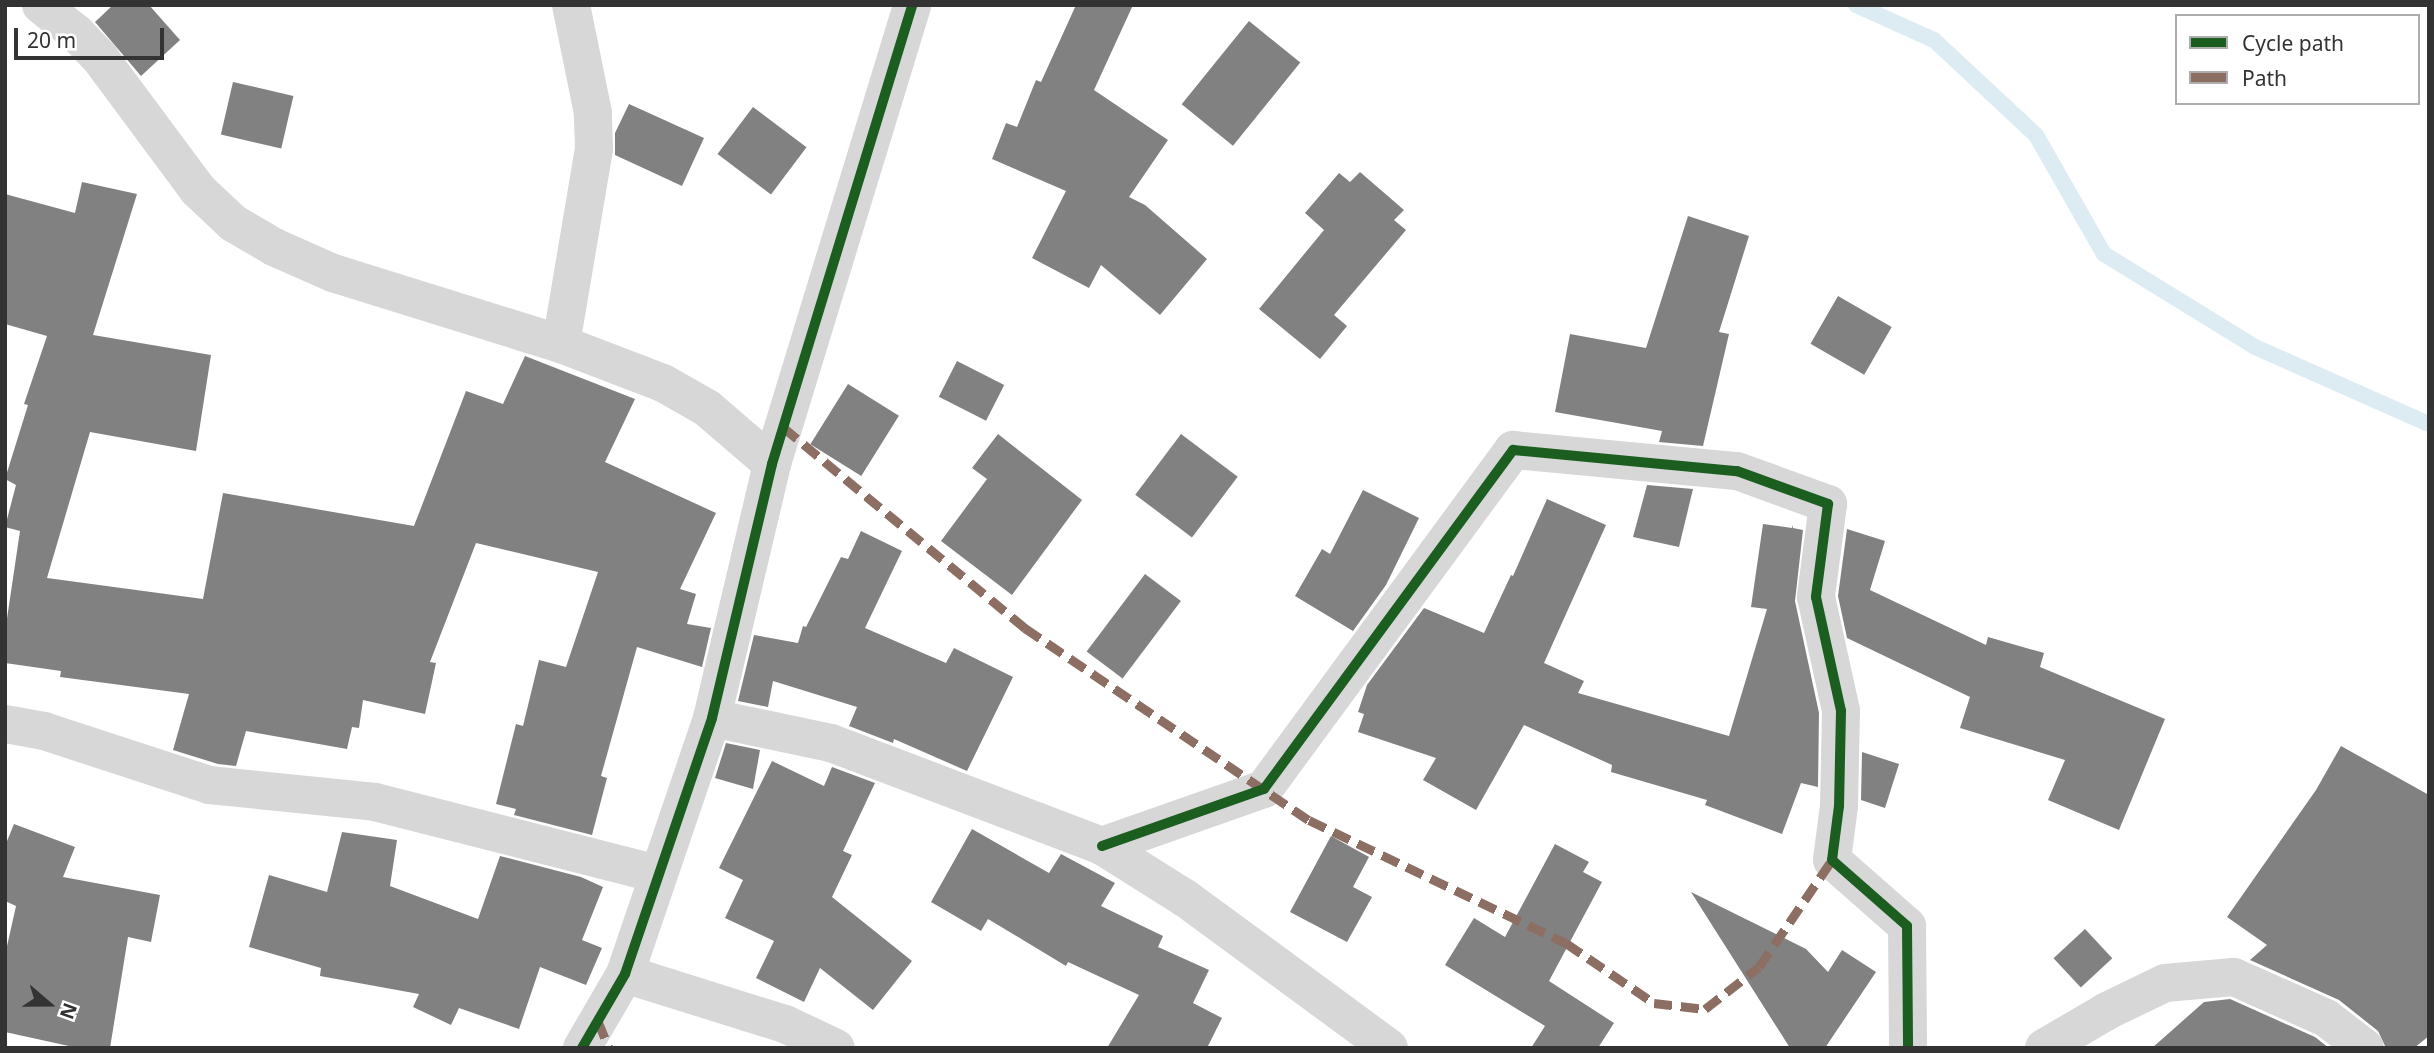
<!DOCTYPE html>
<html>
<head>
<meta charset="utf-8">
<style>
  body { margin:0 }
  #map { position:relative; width:2434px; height:1053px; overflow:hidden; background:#fff; font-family:"Noto Sans",sans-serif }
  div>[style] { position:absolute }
  .stream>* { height:16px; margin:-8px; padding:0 8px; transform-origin:8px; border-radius:8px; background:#ddebf3 }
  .building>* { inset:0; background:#818181; transform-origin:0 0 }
  .minor>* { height:38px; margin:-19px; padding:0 19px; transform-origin:19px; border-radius:19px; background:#d7d7d7 }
  .quiet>* { height:9px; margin-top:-4.5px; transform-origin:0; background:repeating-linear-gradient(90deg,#8d6e63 0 18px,transparent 0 27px) }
  .cycleway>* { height:10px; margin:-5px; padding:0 5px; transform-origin:5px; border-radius:5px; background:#1b5e20 }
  span { translate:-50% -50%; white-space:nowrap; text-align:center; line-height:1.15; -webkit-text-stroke:7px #fff; paint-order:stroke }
  .frame { position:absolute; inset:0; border:7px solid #333; pointer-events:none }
  .legend { position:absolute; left:2175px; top:14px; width:245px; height:91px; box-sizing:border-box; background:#fff; border:2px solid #adadad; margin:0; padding:9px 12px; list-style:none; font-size:21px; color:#333 }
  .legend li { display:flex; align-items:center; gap:14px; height:35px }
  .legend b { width:35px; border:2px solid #adadad }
  .north { position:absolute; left:14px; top:969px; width:70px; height:70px; -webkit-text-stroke:5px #fff; paint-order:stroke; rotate:110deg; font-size:19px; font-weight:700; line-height:28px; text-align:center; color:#333 }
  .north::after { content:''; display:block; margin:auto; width:24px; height:32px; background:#333; clip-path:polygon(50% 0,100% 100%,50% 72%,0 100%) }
  .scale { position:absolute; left:14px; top:28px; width:150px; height:32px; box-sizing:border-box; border:4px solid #333; border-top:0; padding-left:9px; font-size:21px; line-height:24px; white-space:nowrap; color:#333; -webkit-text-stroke:5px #fff; paint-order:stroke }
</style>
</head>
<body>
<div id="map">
  <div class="stream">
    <div style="left:1856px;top:5px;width:85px;rotate:24.2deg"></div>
    <div style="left:1934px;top:40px;width:139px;rotate:43deg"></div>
    <div style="left:2036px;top:135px;width:137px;rotate:60.3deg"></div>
    <div style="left:2104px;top:254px;width:177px;rotate:31.6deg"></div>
    <div style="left:2255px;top:347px;width:190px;rotate:23.9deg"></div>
  </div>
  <div class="building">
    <div style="clip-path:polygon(113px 5px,149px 5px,180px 40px,141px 76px,95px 22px)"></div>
    <div style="clip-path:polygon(1076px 5px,1133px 5px,1094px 90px,1168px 140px,1129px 197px,1145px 205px,1207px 259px,1160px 315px,1101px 265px,1089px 288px,1032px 258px,1066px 191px,992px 159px,1006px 123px,1017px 127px,1036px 80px,1041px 82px)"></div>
    <div style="left:1249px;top:21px;width:66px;height:107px;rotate:39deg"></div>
    <div style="left:233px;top:82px;width:62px;height:54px;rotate:13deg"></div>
    <div style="clip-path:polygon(629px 104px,704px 138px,682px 186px,615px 155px,615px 133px)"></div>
    <div style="left:753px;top:107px;width:67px;height:59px;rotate:37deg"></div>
    <div style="clip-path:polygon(1360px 172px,1404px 210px,1394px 220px,1406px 230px,1334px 315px,1347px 326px,1320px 359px,1259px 309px,1324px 230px,1305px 213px,1339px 173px,1350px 182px)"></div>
    <div style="clip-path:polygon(82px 182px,137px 194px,93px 335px,211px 355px,196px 451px,90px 432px,47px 578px,203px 599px,223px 493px,414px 526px,466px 391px,503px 404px,525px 356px,635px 399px,605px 462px,716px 513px,680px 589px,696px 594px,687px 624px,711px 628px,702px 667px,637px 647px,601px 776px,607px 778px,592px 835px,514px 815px,516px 809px,496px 804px,516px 724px,523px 726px,539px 660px,566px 667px,598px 572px,476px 543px,430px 662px,436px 663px,425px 714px,363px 700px,359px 728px,352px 727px,347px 749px,246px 731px,236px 766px,218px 764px,173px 750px,189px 694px,60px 677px,61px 671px,5px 663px,5px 632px,20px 531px,5px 527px,16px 485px,5px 479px,28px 405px,24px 404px,47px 336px,5px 324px,5px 194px,75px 213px)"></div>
    <div style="clip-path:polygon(1688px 216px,1749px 236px,1719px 332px,1729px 334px,1703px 446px,1659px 442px,1662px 431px,1555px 412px,1570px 334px,1646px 348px)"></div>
    <div style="left:1838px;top:296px;width:62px;height:55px;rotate:30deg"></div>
    <div style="left:957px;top:361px;width:53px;height:40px;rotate:27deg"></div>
    <div style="left:848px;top:384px;width:60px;height:71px;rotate:32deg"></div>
    <div style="clip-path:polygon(998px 434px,1082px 500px,1012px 595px,941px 541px,987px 479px,972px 468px)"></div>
    <div style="left:1181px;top:434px;width:71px;height:76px;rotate:37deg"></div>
    <div style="clip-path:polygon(1647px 485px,1693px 489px,1679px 547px,1633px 537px)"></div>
    <div style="clip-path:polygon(1363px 490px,1419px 518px,1386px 585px,1353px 631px,1295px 596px,1322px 549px,1330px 554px)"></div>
    <div style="clip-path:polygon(1547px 499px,1606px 525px,1544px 663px,1584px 681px,1578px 693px,1729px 736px,1767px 609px,1751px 607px,1763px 524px,1792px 528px,1793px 525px,1793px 528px,1803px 530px,1795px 601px,1819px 713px,1818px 787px,1801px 783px,1782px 834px,1705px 805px,1707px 800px,1611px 772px,1612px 765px,1524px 725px,1476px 810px,1423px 780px,1436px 758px,1358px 732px,1364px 714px,1358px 712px,1367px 685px,1424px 608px,1484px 633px,1511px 575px,1513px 576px)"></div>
    <div style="clip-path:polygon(1847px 529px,1885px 541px,1870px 590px,1986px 645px,1988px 637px,2044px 653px,2040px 667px,2165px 719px,2119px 830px,2048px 800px,2065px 760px,1960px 728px,1970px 697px,1847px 638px,1838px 596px)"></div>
    <div style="clip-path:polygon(861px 531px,902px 551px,865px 628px,946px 663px,954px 648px,1013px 677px,967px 771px,894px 739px,893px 743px,849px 726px,857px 707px,773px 681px,768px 707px,738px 701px,754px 635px,798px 643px,803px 626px,806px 627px,841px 557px,848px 559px)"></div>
    <div style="left:1145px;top:574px;width:45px;height:97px;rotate:37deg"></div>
    <div style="clip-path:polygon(726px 743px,760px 750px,753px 789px,715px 778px)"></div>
    <div style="clip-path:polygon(2341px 746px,2429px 795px,2429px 1036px,2414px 1048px,2386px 1048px,2378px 1031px,2339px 1000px,2250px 960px,2267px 945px,2227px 917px,2316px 790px)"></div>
    <div style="clip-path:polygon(1862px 752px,1899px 764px,1885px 808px,1861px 800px)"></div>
    <div style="clip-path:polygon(772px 761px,824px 786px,832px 767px,875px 783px,843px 851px,852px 855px,832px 897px,912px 961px,873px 1010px,820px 968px,804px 1002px,756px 978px,774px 941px,725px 918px,743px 880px,719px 868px)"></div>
    <div style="clip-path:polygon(14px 824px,75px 847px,63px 877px,160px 895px,151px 942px,128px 937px,110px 1048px,78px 1048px,5px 1032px,5px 955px,16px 906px,5px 901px,5px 846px)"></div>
    <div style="clip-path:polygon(972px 829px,1049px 873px,1061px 854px,1115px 883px,1101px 906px,1163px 936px,1158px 947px,1209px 970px,1193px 1003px,1222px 1018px,1207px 1048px,1107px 1048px,1139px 995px,1068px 962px,1066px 966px,988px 919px,981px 931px,931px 902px)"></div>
    <div style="clip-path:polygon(342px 832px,397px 840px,390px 886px,478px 919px,500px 856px,581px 877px,603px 887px,582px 940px,602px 948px,586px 985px,540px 967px,519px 1029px,459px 1008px,451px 1025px,413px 1007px,419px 994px,320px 976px,321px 968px,249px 947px,269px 875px,327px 892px)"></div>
    <div style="clip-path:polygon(1331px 836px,1369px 857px,1353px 887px,1372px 897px,1347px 942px,1290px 912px)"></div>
    <div style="clip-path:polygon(1555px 844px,1589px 862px,1583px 872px,1602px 882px,1549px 981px,1614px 1023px,1598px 1048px,1531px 1048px,1545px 1026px,1445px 965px,1474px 918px,1505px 937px)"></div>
    <div style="clip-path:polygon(1691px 892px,1806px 949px,1828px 972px,1842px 950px,1876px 972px,1825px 1048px,1790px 1048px)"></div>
    <div style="left:2085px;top:929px;width:40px;height:43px;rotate:47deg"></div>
    <div style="clip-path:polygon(2230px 999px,2315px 1037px,2329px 1048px,2152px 1048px,2204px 1002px)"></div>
  </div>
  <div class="minor">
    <div style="left:41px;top:5px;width:45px;rotate:38.7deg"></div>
    <div style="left:76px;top:33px;width:35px;rotate:46deg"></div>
    <div style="left:100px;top:58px;width:164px;rotate:53.4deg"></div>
    <div style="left:198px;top:190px;width:48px;rotate:43.3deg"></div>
    <div style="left:233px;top:223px;width:48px;rotate:30.3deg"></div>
    <div style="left:274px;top:247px;width:64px;rotate:23.8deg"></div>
    <div style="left:333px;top:273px;width:239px;rotate:17.3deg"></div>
    <div style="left:561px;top:344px;width:109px;rotate:20.9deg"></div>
    <div style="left:663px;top:383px;width:51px;rotate:29.6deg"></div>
    <div style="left:707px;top:408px;width:86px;rotate:40.7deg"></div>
    <div style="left:561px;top:344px;width:199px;rotate:-80.4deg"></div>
    <div style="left:594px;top:148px;width:35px;rotate:-92deg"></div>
    <div style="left:593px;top:113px;width:110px;rotate:-101.5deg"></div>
    <div style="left:712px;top:718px;width:122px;rotate:11.9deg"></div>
    <div style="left:831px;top:743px;width:290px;rotate:20.8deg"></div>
    <div style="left:1102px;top:846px;width:98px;rotate:32.1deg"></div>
    <div style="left:1185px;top:898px;width:253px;rotate:36.3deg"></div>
    <div style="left:5px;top:724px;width:40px;rotate:10deg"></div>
    <div style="left:44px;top:731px;width:174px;rotate:18.1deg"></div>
    <div style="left:209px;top:785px;width:167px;rotate:5.8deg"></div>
    <div style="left:375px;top:802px;width:292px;rotate:14.3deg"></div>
    <div style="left:1102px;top:846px;width:172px;rotate:-19.4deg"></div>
    <div style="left:1264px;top:789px;width:421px;rotate:-53.7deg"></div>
    <div style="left:1513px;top:450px;width:225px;rotate:5.4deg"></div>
    <div style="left:1737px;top:471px;width:97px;rotate:19.9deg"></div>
    <div style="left:1828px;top:504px;width:94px;rotate:97.4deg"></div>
    <div style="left:1816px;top:597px;width:117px;rotate:77.6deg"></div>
    <div style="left:1841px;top:711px;width:95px;rotate:91.2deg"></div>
    <div style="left:1839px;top:806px;width:54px;rotate:97.4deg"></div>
    <div style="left:1832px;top:860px;width:100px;rotate:41.3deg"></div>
    <div style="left:1907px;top:926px;width:122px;rotate:89.5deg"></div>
    <div style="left:625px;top:974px;width:168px;rotate:17.4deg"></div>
    <div style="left:785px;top:1024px;width:56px;rotate:25.2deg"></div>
    <div style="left:582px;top:1048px;width:86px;rotate:-59.8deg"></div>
    <div style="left:625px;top:974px;width:270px;rotate:-71.2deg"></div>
    <div style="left:712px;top:718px;width:261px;rotate:-76.7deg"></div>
    <div style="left:772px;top:464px;width:480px;rotate:-73deg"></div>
    <div style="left:2044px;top:1048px;width:73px;rotate:-30.4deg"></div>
    <div style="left:2107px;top:1011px;width:64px;rotate:-25.8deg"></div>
    <div style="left:2165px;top:983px;width:69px;rotate:-5deg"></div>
    <div style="left:2234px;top:977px;width:101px;rotate:24deg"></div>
    <div style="left:2326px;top:1018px;width:49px;rotate:37.6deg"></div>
  </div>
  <div class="quiet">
    <div style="left:783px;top:427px;width:315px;rotate:39.7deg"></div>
    <div style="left:1025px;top:628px;width:343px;rotate:34.1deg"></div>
    <div style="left:1309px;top:820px;width:285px;rotate:25.6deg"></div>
    <div style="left:1566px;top:943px;width:107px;rotate:34.3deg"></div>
    <div style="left:1654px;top:1003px;width:51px;rotate:6.7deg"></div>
    <div style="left:1705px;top:1009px;width:68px;rotate:-37.9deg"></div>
    <div style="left:1759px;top:967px;width:130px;rotate:-55.7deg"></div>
    <div style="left:598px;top:1021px;width:29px;rotate:68deg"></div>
  </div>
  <div class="cycleway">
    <div style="left:1102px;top:846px;width:172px;rotate:-19.4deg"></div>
    <div style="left:1264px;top:789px;width:421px;rotate:-53.7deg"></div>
    <div style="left:1513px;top:450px;width:225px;rotate:5.4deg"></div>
    <div style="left:1737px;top:471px;width:97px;rotate:19.9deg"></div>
    <div style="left:1828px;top:504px;width:94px;rotate:97.4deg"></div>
    <div style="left:1816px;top:597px;width:117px;rotate:77.6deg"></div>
    <div style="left:1841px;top:711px;width:95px;rotate:91.2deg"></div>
    <div style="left:1839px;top:806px;width:54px;rotate:97.4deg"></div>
    <div style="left:1832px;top:860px;width:100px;rotate:41.3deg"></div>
    <div style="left:1907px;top:926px;width:122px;rotate:89.5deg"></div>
    <div style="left:582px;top:1048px;width:86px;rotate:-59.8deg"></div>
    <div style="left:625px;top:974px;width:270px;rotate:-71.2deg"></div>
    <div style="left:712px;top:718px;width:261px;rotate:-76.7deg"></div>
    <div style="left:772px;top:464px;width:480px;rotate:-73deg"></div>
  </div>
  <div class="frame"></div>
  <ul class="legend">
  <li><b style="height:9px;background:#1b5e20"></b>Cycle path</li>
  <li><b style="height:9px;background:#8d6e63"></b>Path</li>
  </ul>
  <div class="north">N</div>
  <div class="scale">20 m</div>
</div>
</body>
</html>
